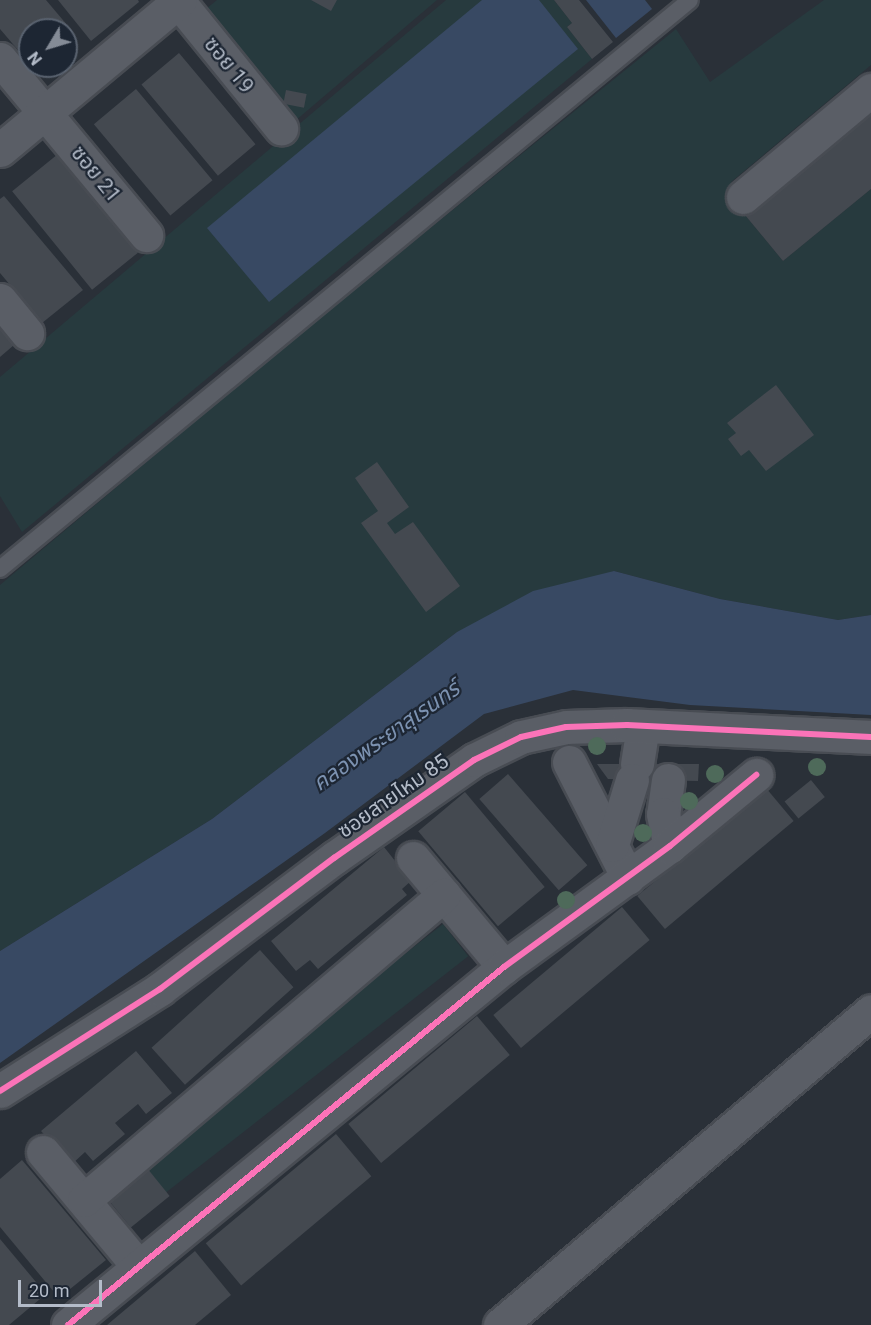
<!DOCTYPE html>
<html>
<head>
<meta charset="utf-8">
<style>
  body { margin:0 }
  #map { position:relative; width:871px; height:1325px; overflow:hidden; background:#2a3038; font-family:Roboto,"Noto Sans Thai",sans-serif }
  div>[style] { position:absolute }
  .green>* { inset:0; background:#273a3e; transform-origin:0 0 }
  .water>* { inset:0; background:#384963 }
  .building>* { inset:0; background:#444950; transform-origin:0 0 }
  .roads { filter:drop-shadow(2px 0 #484c53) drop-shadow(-2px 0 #484c53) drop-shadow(0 2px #484c53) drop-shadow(0 -2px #484c53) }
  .service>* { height:16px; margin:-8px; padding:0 8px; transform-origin:8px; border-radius:8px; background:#5a5e66 }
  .minor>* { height:33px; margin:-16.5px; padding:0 16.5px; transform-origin:16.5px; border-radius:16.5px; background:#5a5e66 }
  .cycleway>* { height:6px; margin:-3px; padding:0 3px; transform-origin:3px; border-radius:3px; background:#fb73b8 }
  .trees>* { width:18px; height:18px; margin:-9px; border-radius:50%; background:#4e6a5a }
  span { translate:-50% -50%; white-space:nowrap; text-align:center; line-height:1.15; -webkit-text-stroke:4.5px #1d2633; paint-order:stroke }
  .street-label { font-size:21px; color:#b4bcc9 }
  .water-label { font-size:22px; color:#7c92b1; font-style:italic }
  .north { position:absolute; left:18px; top:18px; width:60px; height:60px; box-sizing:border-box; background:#1d2633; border:2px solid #59626f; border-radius:50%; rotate:232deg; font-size:16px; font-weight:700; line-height:24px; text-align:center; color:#b4bcc9 }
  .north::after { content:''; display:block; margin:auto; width:21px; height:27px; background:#848b96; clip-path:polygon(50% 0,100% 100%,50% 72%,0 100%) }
  .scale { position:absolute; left:18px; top:1280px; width:84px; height:27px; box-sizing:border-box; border:3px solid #b4bcc9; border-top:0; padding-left:8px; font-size:18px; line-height:21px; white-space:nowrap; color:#b4bcc9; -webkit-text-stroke:4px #1d2633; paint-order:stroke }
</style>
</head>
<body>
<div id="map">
  <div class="green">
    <div style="clip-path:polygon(217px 0,437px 0,288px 127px,196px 17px)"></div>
    <div style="clip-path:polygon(446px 0,554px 0,572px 23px,567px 27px,592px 59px,22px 532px,0 496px,0 377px)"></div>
    <div style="clip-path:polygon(824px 0,871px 0,871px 65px,731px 182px,743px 197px,740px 209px,783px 261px,871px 189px,871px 615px,838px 620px,720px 599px,614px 571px,457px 632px,212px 819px,0 951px,0 585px,281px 349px,676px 29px,710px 82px)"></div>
    <div style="left:443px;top:924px;width:41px;height:384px;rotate:52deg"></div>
  </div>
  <div class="water">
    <div style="clip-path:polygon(482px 0,539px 0,578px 49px,269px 302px,207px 228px)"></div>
    <div style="clip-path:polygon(586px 0,645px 0,652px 9px,616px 38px)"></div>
    <div style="clip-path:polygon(614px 571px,720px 599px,838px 620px,871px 615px,871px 715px,690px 705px,573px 690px,484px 714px,325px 833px,0 1063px,0 951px,212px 819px,457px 632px,533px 591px)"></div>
  </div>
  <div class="building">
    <div style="clip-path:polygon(0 0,46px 0,73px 32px,66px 38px,66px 30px,30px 30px,30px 64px,0 29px)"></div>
    <div style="clip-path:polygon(58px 0,138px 0,139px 2px,91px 41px)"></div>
    <div style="clip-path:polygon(311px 0,337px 0,331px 11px)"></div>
    <div style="clip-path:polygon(554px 0,579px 0,613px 42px,592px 59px,567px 27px,572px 23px)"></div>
    <div style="left:179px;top:53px;width:119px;height:49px;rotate:50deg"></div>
    <div style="left:136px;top:89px;width:119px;height:55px;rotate:50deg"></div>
    <div style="left:286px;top:90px;width:21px;height:14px;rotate:11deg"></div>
    <div style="clip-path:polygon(871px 100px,871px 189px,783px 261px,740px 209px)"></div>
    <div style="left:58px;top:154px;width:127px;height:59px;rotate:51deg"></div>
    <div style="clip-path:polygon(4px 196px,83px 290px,42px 323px,0 273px,0 199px)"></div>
    <div style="clip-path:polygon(0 328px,14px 345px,0 357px)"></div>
    <div style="clip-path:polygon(776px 385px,814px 435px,766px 471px,749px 450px,741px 456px,728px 439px,736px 433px,727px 423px)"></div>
    <div style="clip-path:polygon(377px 462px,409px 507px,387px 523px,395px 534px,413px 522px,460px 586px,426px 612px,361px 523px,378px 511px,355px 478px)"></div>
    <div style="clip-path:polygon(597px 764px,699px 764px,698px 781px,608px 779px)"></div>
    <div style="left:508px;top:774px;width:121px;height:38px;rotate:49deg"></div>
    <div style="left:811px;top:780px;width:22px;height:34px;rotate:51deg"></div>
    <div style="left:766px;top:788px;width:43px;height:168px;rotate:50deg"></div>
    <div style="left:465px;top:792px;width:124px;height:61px;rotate:50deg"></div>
    <div style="clip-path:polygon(384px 847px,411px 881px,402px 889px,407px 895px,318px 969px,310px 960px,296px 971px,271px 941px)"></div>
    <div style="left:622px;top:907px;width:43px;height:168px;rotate:50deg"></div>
    <div style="left:260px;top:950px;width:50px;height:146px;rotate:48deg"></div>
    <div style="left:477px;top:1016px;width:51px;height:168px;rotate:50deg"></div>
    <div style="clip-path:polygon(136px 1051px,172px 1093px,146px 1114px,138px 1104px,115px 1123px,125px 1134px,93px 1161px,85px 1152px,71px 1165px,41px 1131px)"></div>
    <div style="left:336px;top:1134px;width:55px;height:170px;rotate:50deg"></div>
    <div style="clip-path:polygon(22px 1160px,106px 1260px,59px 1298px,0 1227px,0 1179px)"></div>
    <div style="left:147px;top:1168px;width:36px;height:50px;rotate:51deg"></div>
    <div style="clip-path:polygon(0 1239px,46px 1294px,9px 1325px,0 1325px)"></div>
    <div style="clip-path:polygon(195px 1251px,231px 1295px,195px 1325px,107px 1325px)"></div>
  </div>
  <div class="roads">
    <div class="service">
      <div style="left:0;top:569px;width:894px;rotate:-39.51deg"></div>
    </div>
    <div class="minor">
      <div style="left:178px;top:1px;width:164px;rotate:51deg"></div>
      <div style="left:0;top:59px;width:229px;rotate:50.3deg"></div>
      <div style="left:0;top:150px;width:234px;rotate:-39.8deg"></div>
      <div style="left:743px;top:197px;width:167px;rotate:-39.9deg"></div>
      <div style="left:0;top:300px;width:43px;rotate:50.7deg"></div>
      <div style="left:569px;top:762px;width:130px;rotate:63deg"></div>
      <div style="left:637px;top:764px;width:38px;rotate:-81deg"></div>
      <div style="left:668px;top:780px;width:34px;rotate:98deg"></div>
      <div style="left:663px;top:814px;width:33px;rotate:78deg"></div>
      <div style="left:612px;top:845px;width:68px;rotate:-72.9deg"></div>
      <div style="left:413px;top:858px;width:142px;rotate:50.1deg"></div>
      <div style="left:0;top:1091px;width:190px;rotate:-32.5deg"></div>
      <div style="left:160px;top:989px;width:218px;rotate:-37deg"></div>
      <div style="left:334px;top:858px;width:171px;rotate:-35deg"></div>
      <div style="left:474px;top:760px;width:52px;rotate:-26.1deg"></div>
      <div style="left:521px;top:737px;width:46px;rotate:-12.5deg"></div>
      <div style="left:566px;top:727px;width:61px;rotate:-1.9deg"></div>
      <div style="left:627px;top:725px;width:244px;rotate:2.8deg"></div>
      <div style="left:43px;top:1152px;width:148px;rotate:50.2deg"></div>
      <div style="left:84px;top:1200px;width:472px;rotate:-40.3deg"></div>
      <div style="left:68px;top:1325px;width:564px;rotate:-39.39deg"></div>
      <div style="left:504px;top:967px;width:205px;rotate:-36.1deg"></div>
      <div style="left:670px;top:846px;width:112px;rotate:-39.5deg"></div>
      <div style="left:500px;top:1325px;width:486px;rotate:-40.2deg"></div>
    </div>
  </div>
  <div class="cycleway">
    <div style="left:0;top:1091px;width:190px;rotate:-32.5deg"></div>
    <div style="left:160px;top:989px;width:218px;rotate:-37deg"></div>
    <div style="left:334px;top:858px;width:171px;rotate:-35deg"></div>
    <div style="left:474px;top:760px;width:52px;rotate:-26.1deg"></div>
    <div style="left:521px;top:737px;width:46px;rotate:-12.5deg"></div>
    <div style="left:566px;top:727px;width:61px;rotate:-1.9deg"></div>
    <div style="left:627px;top:725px;width:244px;rotate:2.8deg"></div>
    <div style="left:68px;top:1325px;width:564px;rotate:-39.39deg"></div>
    <div style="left:504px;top:967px;width:205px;rotate:-36.1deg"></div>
    <div style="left:670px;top:846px;width:112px;rotate:-39.5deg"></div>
  </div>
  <div class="trees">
    <div style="left:597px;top:746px"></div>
    <div style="left:817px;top:767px"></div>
    <div style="left:715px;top:774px"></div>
    <div style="left:689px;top:801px"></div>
    <div style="left:643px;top:833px"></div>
    <div style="left:566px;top:900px"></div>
  </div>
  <div class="street-label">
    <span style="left:229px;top:65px;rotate:51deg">ซอย 19</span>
    <span style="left:96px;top:174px;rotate:51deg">ซอย 21</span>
    <span style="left:393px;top:796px;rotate:-35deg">ซอยสายไหม 85</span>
  </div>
  <div class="water-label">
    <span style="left:386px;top:736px;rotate:-35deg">คลองพระยาสุเรนทร์</span>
  </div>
  <div class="north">N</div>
  <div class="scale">20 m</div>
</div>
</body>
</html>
